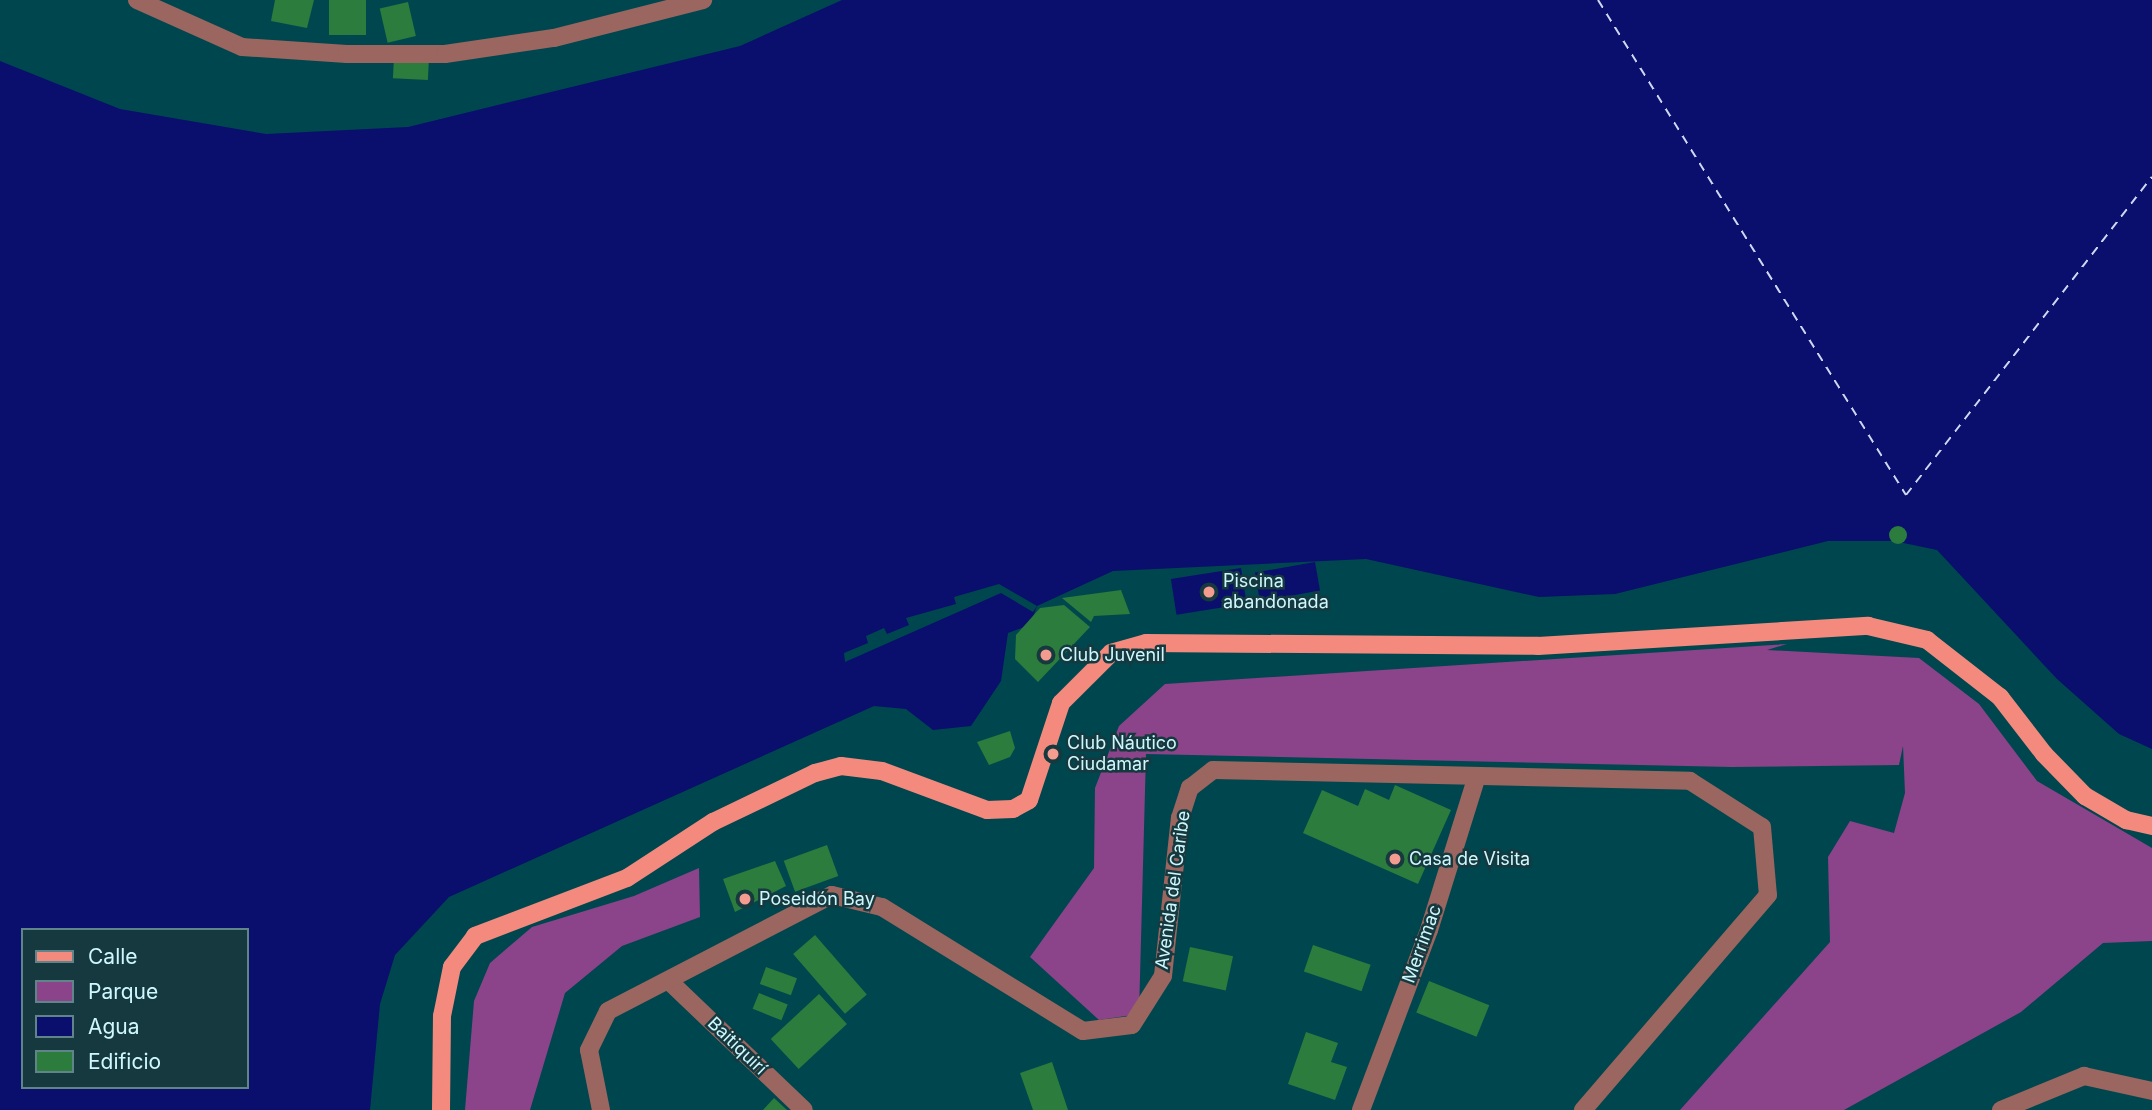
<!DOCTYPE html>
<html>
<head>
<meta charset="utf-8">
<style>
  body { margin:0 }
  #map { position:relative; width:2152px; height:1110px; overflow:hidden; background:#00464e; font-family:Inter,sans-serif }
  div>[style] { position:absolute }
  .green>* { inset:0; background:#8b438a }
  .water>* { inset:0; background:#0a0e6d; transform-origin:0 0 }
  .pier>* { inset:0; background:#00464e }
  .ferry>* { height:2px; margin-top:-1px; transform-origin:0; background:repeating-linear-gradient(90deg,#cfd9f3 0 9px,transparent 0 16px) }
  .building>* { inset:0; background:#2b7c3d; transform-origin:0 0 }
  .round { border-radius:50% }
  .minor>* { height:18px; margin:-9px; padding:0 9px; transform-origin:9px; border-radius:9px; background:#9a665f }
  .major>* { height:18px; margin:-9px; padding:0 9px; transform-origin:9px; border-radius:9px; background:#f48a7d }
  .dots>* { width:19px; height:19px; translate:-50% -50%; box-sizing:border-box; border:4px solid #15393e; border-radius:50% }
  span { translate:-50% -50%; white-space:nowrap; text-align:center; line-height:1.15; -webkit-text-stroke:5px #15393e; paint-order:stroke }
  .poi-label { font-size:18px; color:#cff8fe }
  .left { translate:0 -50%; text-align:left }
  .street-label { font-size:18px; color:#cff8fe }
  .legend { position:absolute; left:21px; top:928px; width:228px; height:161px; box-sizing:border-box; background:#15393e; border:2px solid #5f858b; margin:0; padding:9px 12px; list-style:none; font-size:21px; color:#cff8fe }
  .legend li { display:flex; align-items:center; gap:14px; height:35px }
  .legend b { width:35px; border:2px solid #5f858b }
</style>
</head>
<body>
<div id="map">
  <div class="green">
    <div style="clip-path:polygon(1787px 644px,1767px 650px,1919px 658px,1979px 704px,2037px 781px,2152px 848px,2152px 941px,2103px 943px,2021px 1012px,1844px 1110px,1680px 1110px,1830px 942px,1828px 857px,1850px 821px,1894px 833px,1905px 793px,1903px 746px,1899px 765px,1732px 767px,1146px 754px,1139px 1014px,1099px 1020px,1030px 957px,1094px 868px,1095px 788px,1119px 726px,1165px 684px)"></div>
    <div style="clip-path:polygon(699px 868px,700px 917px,622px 946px,565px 993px,530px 1110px,465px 1110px,474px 1001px,490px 963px,532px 927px,634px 896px)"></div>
  </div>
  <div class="water">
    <div style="clip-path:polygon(evenodd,842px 0,2152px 0,2152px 749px,2119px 734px,2057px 679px,1937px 550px,1894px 541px,1828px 541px,1615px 594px,1539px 597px,1366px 559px,1113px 571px,1037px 606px,1030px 625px,1008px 633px,1001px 681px,971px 726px,933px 730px,906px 709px,874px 706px,449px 897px,395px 955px,380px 1004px,370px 1110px,0 1110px,0 61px,120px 109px,266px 134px,408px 127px,740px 46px,842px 0,23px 930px,247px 930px,247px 1087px,23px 1087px,23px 930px)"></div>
    <div style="left:1315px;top:562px;width:29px;height:61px;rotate:80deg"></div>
    <div style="left:1241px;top:568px;width:36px;height:71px;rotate:81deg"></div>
  </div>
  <div class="pier">
    <div style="clip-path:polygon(999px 584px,1037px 606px,1033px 612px,1001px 593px,845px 662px,844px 653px,868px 643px,866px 636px,884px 628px,887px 634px,909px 625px,906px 618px,956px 604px,954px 597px)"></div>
  </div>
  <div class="ferry">
    <div style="left:1598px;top:0;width:583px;rotate:58.11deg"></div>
    <div style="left:1906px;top:495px;width:402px;rotate:-52.3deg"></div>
  </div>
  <div class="building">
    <div style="clip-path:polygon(275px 0,314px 0,307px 28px,271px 21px)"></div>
    <div style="left:329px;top:0;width:37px;height:35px"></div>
    <div style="left:408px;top:2px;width:35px;height:29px;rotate:77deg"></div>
    <div style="left:429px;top:58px;width:22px;height:35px;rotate:93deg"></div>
    <div class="round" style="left:1889px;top:526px;width:18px;height:18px"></div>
    <div style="clip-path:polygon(1121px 590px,1130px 614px,1094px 616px,1091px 622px,1062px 598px)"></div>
    <div style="clip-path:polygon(1064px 605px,1090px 627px,1038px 682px,1015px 659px,1016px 635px,1040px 608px)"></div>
    <div style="clip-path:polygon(1010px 731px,1015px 748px,1010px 757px,989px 765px,977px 742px)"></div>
    <div style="clip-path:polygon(1395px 785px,1451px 810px,1418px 884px,1303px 833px,1322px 790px,1358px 806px,1365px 789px,1389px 800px)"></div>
    <div style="left:827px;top:845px;width:33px;height:46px;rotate:70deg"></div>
    <div style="clip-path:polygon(775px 861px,786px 886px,735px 912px,723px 879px)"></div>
    <div style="left:815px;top:935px;width:79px;height:29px;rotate:49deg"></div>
    <div style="left:1313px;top:945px;width:61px;height:28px;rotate:19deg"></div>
    <div style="left:1190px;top:947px;width:44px;height:35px;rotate:12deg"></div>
    <div style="left:766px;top:967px;width:33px;height:18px;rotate:20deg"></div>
    <div style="left:1429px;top:981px;width:65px;height:34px;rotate:22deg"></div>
    <div style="left:759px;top:993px;width:31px;height:17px;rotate:22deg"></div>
    <div style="left:819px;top:994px;width:41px;height:66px;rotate:47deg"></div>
    <div style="clip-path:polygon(1306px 1032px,1338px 1043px,1331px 1062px,1347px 1067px,1335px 1100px,1288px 1084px)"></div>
    <div style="clip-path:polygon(1052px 1062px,1068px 1110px,1033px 1110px,1020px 1073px)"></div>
    <div style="clip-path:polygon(774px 1098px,787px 1110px,763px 1110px)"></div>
  </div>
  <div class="minor">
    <div style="left:137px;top:0;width:115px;rotate:24.1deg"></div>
    <div style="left:242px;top:47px;width:105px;rotate:3.8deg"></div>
    <div style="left:347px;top:54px;width:98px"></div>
    <div style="left:445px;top:54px;width:110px;rotate:-8.4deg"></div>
    <div style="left:554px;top:38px;width:154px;rotate:-14.3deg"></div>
    <div style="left:670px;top:982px;width:185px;rotate:43.7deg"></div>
    <div style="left:601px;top:1110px;width:61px;rotate:-101.3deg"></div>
    <div style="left:589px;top:1050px;width:43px;rotate:-64deg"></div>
    <div style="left:608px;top:1011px;width:252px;rotate:-27.4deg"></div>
    <div style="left:832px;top:895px;width:51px;rotate:13.5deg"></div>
    <div style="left:882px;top:907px;width:236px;rotate:31.7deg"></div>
    <div style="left:1083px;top:1031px;width:49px;rotate:-7deg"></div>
    <div style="left:1132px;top:1025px;width:58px;rotate:-57.7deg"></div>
    <div style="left:1163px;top:976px;width:159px;rotate:-83.9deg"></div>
    <div style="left:1180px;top:818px;width:32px;rotate:-72deg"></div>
    <div style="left:1190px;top:788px;width:29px;rotate:-38deg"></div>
    <div style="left:1213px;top:770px;width:477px;rotate:1.3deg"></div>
    <div style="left:1690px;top:781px;width:85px;rotate:32.6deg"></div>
    <div style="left:1762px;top:827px;width:68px;rotate:85deg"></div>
    <div style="left:1768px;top:895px;width:284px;rotate:130.7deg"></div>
    <div style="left:1361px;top:1110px;width:192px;rotate:-69.3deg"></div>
    <div style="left:1429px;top:930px;width:161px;rotate:-72.7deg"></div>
    <div style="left:2001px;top:1110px;width:90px;rotate:-22.3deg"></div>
    <div style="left:2084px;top:1076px;width:70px;rotate:12.4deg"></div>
  </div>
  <div class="major">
    <div style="left:441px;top:1110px;width:94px;rotate:-89.4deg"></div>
    <div style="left:442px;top:1016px;width:50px;rotate:-78.5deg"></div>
    <div style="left:452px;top:967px;width:39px;rotate:-53deg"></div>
    <div style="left:475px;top:936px;width:163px;rotate:-20.9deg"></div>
    <div style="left:627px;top:878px;width:103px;rotate:-33.1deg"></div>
    <div style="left:713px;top:822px;width:113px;rotate:-25.7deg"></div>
    <div style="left:815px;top:773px;width:27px;rotate:-15deg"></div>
    <div style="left:841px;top:766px;width:41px;rotate:7deg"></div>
    <div style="left:882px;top:771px;width:112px;rotate:20.4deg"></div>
    <div style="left:987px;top:810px;width:26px;rotate:-2deg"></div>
    <div style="left:1013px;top:809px;width:18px;rotate:-29deg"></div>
    <div style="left:1029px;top:800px;width:102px;rotate:-71.7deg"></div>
    <div style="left:1061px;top:703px;width:71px;rotate:-45deg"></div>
    <div style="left:1111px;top:653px;width:36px;rotate:-16deg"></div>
    <div style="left:1146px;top:643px;width:392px;rotate:0.4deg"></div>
    <div style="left:1538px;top:646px;width:331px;rotate:-3.5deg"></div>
    <div style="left:1868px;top:626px;width:61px;rotate:13.3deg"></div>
    <div style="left:1927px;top:640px;width:93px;rotate:38deg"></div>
    <div style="left:2000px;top:697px;width:72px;rotate:52.3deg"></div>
    <div style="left:2044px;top:754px;width:59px;rotate:45.7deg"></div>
    <div style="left:2085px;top:796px;width:48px;rotate:30.3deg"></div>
    <div style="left:2126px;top:820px;width:27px;rotate:13deg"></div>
  </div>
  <div class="dots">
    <div style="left:1209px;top:592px;background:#f59c91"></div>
    <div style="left:1046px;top:655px;background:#f59c91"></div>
    <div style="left:1053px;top:754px;background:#f59c91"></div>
    <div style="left:1395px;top:859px;background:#f59c91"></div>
    <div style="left:745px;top:899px;background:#f59c91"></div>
  </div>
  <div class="poi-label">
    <span class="left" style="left:1223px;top:592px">Piscina<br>abandonada</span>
    <span class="left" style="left:1060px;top:655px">Club Juvenil</span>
    <span class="left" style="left:1067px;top:754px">Club Náutico<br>Ciudamar</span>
    <span class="left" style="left:1409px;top:859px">Casa de Visita</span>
    <span class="left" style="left:759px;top:899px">Poseidón Bay</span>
  </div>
  <div class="street-label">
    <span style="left:1173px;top:890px;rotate:-82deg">Avenida del Caribe</span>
    <span style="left:1422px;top:944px;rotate:-70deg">Merrimac</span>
    <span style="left:737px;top:1046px;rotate:44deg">Baitiquirí</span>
  </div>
  <ul class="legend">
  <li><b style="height:9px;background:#f48a7d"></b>Calle</li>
  <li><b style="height:19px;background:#8b438a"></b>Parque</li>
  <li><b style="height:19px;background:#0a0e6d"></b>Agua</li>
  <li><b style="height:19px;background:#2b7c3d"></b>Edificio</li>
  </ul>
</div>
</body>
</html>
